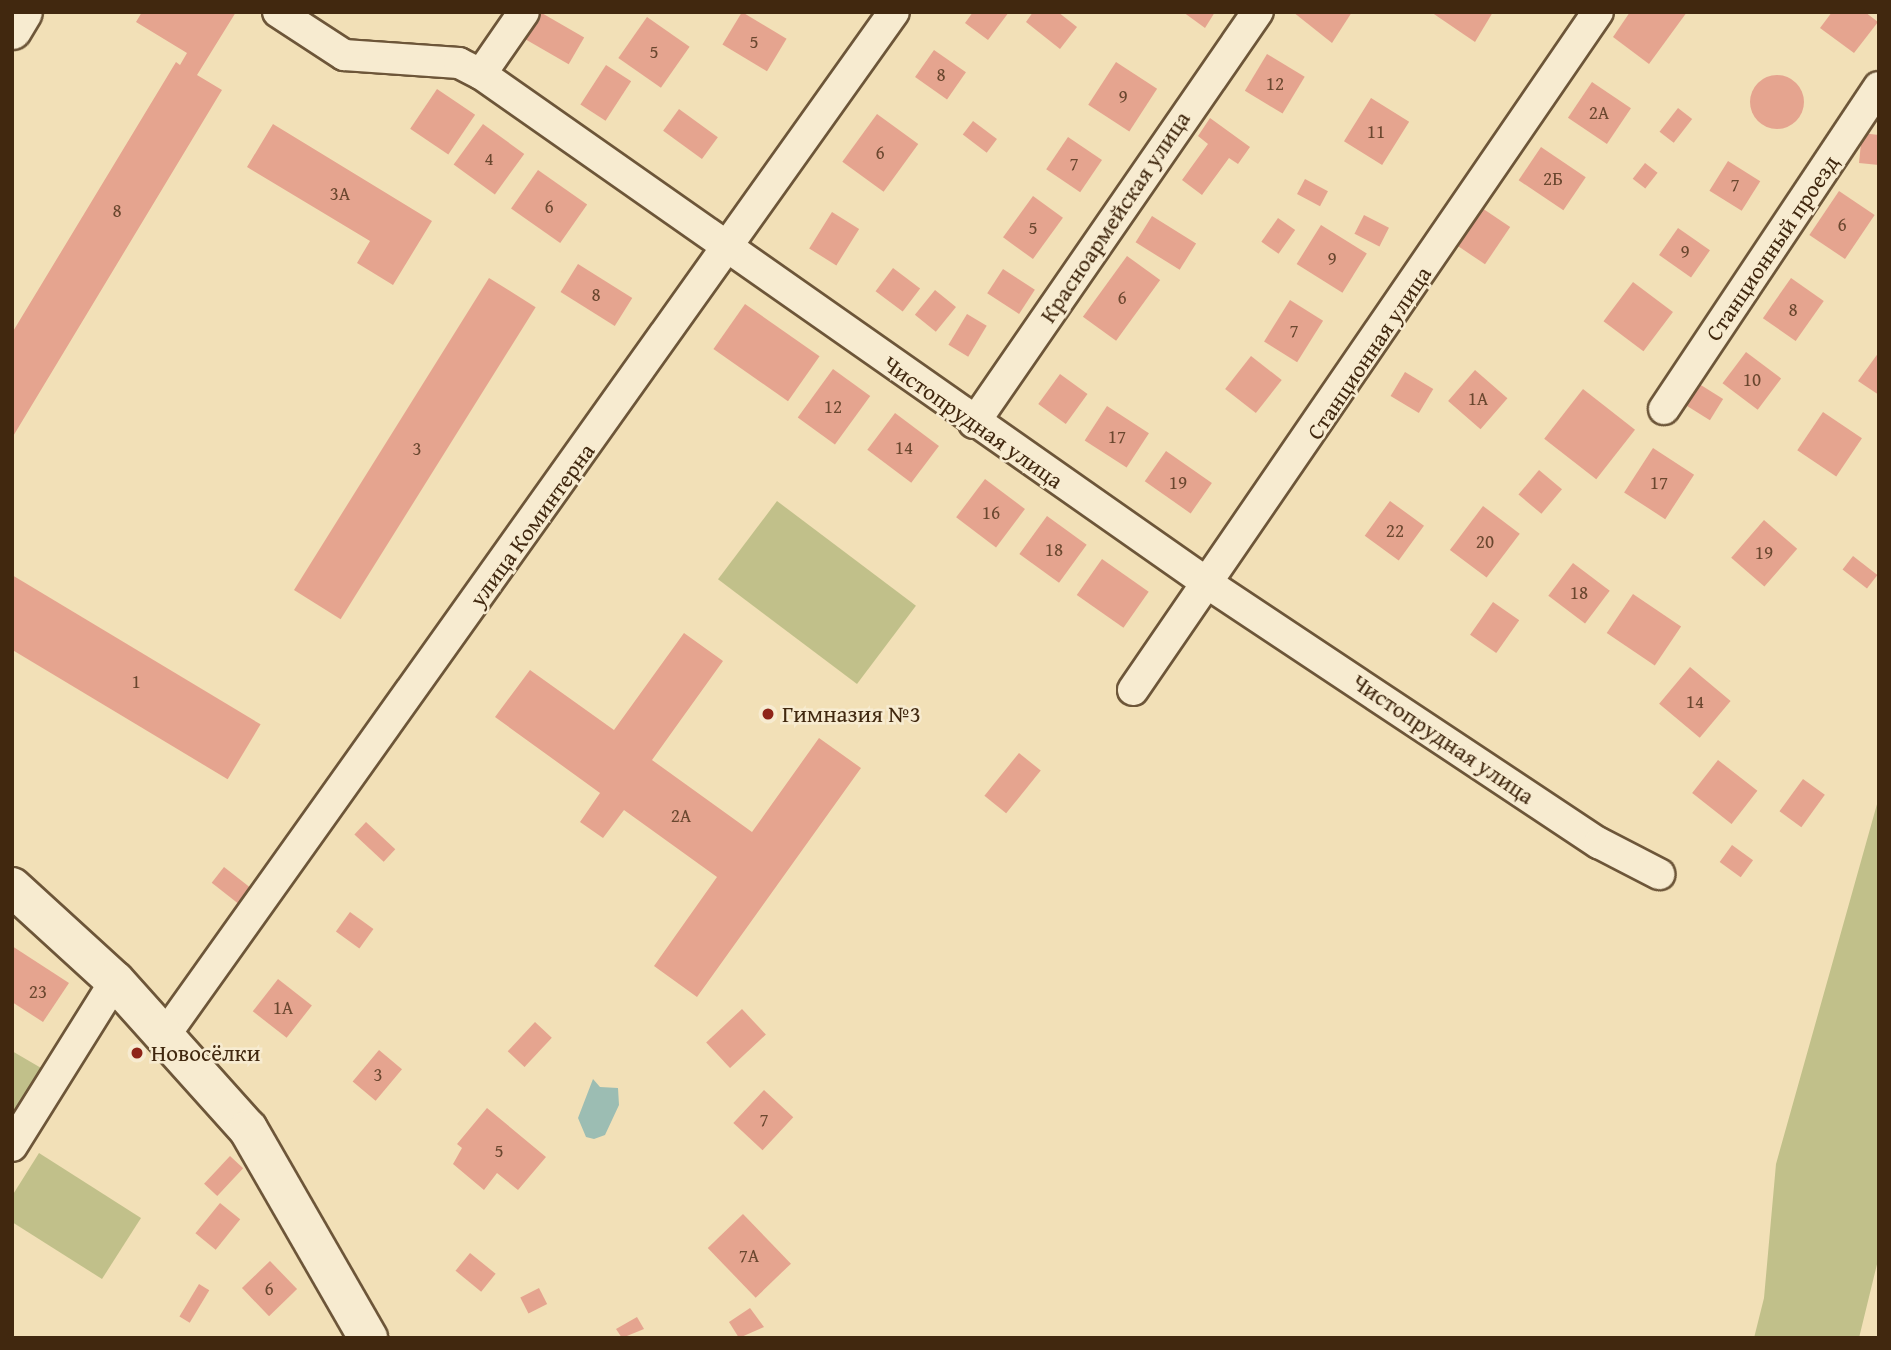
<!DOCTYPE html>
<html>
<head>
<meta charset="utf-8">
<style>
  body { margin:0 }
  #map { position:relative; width:1891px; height:1350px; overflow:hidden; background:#f2e0b7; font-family:"Gentium Book Plus",serif }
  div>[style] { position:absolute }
  .green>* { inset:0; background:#c1c08a; transform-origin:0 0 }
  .water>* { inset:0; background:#9cbdb3 }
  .building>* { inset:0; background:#e5a48f; transform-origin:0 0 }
  .round { border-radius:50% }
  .roads { filter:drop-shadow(2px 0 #6d5639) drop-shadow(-2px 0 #6d5639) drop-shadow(0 2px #6d5639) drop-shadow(0 -2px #6d5639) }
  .minor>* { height:30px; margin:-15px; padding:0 15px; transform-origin:15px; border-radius:15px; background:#f7ebd0 }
  .tertiary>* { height:37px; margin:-18.5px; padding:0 18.5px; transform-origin:18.5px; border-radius:18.5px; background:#f7ebd0 }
  .secondary>* { height:38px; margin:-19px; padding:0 19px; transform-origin:19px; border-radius:19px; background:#f7ebd0 }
  .dots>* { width:19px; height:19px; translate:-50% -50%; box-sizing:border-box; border:4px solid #f7ebd0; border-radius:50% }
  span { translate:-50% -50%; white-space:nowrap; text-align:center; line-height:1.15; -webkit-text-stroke:5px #f7ebd0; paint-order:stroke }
  .number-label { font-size:19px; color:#6a472f }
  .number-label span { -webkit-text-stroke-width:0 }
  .street-label { font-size:23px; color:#41280f }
  .poi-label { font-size:23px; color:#41280f }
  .left { translate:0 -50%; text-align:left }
  .frame { position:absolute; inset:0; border:14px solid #41280f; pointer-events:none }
</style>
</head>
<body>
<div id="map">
  <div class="green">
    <div style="left:777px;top:501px;width:174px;height:98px;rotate:37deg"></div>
    <div style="clip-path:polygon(1879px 797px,1879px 1256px,1859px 1338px,1754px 1338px,1764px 1298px,1776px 1164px)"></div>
    <div style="clip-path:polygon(12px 1051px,48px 1072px,12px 1131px)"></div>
    <div style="clip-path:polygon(39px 1153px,141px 1218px,102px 1279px,12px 1222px,12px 1196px)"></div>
  </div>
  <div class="water">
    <div style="clip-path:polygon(593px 1079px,600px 1087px,618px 1088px,619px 1105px,605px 1135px,594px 1139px,586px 1137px,578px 1118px)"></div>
  </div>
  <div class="building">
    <div style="clip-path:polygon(142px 12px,236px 12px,197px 75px,222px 90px,12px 438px,12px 333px,176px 62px,180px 65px,187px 53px,136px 22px)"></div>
    <div style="left:540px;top:12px;width:51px;height:31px;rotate:30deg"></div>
    <div style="left:742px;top:12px;width:52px;height:38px;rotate:31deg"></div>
    <div style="clip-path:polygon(973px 12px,1009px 12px,988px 40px,965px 23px)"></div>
    <div style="clip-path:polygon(1033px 12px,1058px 12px,1077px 27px,1060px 49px,1026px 22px)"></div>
    <div style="clip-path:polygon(1183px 12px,1215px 12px,1205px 28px)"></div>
    <div style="clip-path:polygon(1293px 12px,1352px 12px,1332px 43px)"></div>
    <div style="clip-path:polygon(1431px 12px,1493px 12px,1475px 42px)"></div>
    <div style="clip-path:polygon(1630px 12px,1687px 12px,1649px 64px,1613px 37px)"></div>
    <div style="clip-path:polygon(1832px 12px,1865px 12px,1878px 22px,1854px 53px,1820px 28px)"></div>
    <div style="left:647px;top:17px;width:52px;height:50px;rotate:35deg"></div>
    <div style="left:934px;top:50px;width:39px;height:33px;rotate:35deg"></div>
    <div style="left:1267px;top:54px;width:44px;height:43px;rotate:31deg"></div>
    <div style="left:1116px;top:62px;width:49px;height:51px;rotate:33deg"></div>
    <div style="left:606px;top:65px;width:30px;height:47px;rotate:33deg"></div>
    <div class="round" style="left:1750px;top:75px;width:54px;height:54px"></div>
    <div style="left:1592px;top:82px;width:47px;height:43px;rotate:34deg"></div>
    <div style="left:437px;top:89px;width:46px;height:48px;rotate:34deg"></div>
    <div style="left:1371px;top:98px;width:45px;height:51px;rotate:32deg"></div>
    <div style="left:1678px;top:108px;width:18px;height:30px;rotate:38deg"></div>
    <div style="left:679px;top:109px;width:48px;height:27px;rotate:36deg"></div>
    <div style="left:877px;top:114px;width:51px;height:59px;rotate:36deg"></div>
    <div style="clip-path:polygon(1210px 118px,1250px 147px,1238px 164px,1229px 158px,1202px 195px,1182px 180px,1208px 144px,1198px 136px)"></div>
    <div style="left:973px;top:121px;width:30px;height:17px;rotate:37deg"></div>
    <div style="clip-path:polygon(273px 124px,432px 221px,393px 285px,357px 263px,370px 241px,247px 167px)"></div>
    <div style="left:483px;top:124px;width:51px;height:50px;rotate:36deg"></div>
    <div style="clip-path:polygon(1862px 133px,1879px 135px,1879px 165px,1859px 163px)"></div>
    <div style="left:1068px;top:137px;width:41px;height:39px;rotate:34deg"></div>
    <div style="left:1541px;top:147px;width:54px;height:40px;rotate:34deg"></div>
    <div style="left:1728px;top:161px;width:38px;height:35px;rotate:32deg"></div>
    <div style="left:1645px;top:163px;width:16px;height:20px;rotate:38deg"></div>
    <div style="left:538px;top:170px;width:60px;height:47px;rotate:35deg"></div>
    <div style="left:1305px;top:179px;width:26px;height:17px;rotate:28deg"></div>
    <div style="left:1839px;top:191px;width:43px;height:53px;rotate:34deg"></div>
    <div style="left:1033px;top:196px;width:37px;height:51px;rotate:36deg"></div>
    <div style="left:1482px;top:208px;width:34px;height:45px;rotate:34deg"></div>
    <div style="left:832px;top:212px;width:32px;height:43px;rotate:32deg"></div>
    <div style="left:1364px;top:215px;width:28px;height:21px;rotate:27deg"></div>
    <div style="left:1152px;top:216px;width:52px;height:31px;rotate:32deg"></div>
    <div style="left:1278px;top:218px;width:21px;height:29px;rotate:35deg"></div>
    <div style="left:1321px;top:225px;width:54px;height:46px;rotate:32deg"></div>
    <div style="left:1678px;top:228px;width:39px;height:33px;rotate:35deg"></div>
    <div style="left:1127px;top:256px;width:41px;height:75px;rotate:36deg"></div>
    <div style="left:578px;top:264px;width:64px;height:33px;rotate:32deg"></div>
    <div style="left:893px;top:268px;width:34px;height:29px;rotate:37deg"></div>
    <div style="left:1003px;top:269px;width:38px;height:29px;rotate:33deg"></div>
    <div style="left:489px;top:278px;width:55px;height:368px;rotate:32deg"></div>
    <div style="left:1791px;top:278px;width:40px;height:49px;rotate:35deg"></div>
    <div style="left:1633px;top:282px;width:50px;height:49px;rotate:37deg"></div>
    <div style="left:935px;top:290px;width:27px;height:32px;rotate:39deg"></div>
    <div style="left:1290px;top:300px;width:39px;height:49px;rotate:32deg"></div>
    <div style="left:745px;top:304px;width:91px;height:55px;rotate:35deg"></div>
    <div style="left:967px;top:314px;width:23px;height:36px;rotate:31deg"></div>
    <div style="left:1746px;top:352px;width:44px;height:39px;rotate:37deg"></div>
    <div style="clip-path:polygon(1879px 352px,1879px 395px,1858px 381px)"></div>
    <div style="left:1251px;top:356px;width:39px;height:42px;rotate:38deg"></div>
    <div style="left:833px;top:369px;width:46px;height:60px;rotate:36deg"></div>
    <div style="left:1475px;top:370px;width:43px;height:41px;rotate:41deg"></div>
    <div style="left:1405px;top:372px;width:33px;height:28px;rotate:31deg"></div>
    <div style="left:1060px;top:374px;width:34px;height:37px;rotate:36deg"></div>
    <div style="left:1696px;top:382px;width:32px;height:25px;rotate:32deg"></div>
    <div style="left:1583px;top:389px;width:66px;height:63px;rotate:38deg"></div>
    <div style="left:1107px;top:406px;width:50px;height:41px;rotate:33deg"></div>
    <div style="left:1823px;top:412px;width:47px;height:46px;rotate:34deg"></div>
    <div style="left:895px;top:413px;width:55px;height:46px;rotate:37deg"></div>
    <div style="left:1653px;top:448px;width:49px;height:53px;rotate:33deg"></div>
    <div style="left:1166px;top:451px;width:56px;height:37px;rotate:35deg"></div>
    <div style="left:1539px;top:470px;width:30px;height:32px;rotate:40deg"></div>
    <div style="left:985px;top:479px;width:50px;height:48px;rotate:37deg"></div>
    <div style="left:1390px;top:501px;width:42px;height:43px;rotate:36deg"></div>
    <div style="left:1483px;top:506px;width:46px;height:55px;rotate:37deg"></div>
    <div style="left:1047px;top:516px;width:49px;height:47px;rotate:36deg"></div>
    <div style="left:1764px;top:520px;width:44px;height:50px;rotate:41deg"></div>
    <div style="left:1853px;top:556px;width:31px;height:17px;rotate:38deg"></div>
    <div style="left:1102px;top:559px;width:57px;height:44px;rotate:35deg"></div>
    <div style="left:1573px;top:563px;width:46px;height:41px;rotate:37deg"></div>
    <div style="left:12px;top:575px;width:290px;height:64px;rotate:31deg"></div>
    <div style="left:1633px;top:594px;width:58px;height:47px;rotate:34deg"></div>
    <div style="left:1493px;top:602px;width:32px;height:40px;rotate:35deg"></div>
    <div style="clip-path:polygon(684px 633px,723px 661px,652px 760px,752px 832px,819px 738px,861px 768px,697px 997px,654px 966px,717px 877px,624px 810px,603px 838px,580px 822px,600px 793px,495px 717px,530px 670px,614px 730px)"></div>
    <div style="left:1690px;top:667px;width:53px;height:48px;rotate:40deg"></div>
    <div style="left:1019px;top:753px;width:28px;height:55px;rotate:39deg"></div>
    <div style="left:1718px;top:760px;width:50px;height:42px;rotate:38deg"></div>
    <div style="left:1803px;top:779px;width:27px;height:40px;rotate:36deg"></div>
    <div style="left:366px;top:822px;width:40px;height:17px;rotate:43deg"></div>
    <div style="left:1732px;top:845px;width:26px;height:21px;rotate:36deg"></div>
    <div style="left:224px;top:867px;width:36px;height:20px;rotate:38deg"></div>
    <div style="left:350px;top:912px;width:29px;height:24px;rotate:36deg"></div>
    <div style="clip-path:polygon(12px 946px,69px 983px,43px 1022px,12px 1002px)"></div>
    <div style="left:278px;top:979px;width:43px;height:41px;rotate:38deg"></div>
    <div style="left:742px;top:1009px;width:35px;height:49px;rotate:47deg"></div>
    <div style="left:535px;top:1022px;width:23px;height:40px;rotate:43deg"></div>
    <div style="left:379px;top:1050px;width:30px;height:41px;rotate:40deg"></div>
    <div style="left:764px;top:1090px;width:40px;height:45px;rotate:43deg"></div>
    <div style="clip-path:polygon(487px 1108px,546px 1157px,518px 1190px,497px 1173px,484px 1190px,453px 1164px,462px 1148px,457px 1144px)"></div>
    <div style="left:230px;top:1156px;width:18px;height:38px;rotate:43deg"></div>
    <div style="left:220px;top:1203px;width:26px;height:39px;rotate:39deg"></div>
    <div style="left:743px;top:1214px;width:69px;height:49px;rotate:46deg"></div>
    <div style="left:470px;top:1253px;width:33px;height:23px;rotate:39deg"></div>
    <div style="left:270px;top:1261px;width:39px;height:39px;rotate:46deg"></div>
    <div style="left:199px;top:1284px;width:12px;height:38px;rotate:31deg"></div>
    <div style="left:539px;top:1288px;width:18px;height:21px;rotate:63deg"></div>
    <div style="clip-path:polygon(750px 1308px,764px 1327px,739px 1338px,729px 1322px)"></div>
    <div style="clip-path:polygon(637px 1317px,644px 1329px,622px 1338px,616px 1329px)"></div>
  </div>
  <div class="roads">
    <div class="minor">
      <div style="left:278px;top:12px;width:79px;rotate:33.1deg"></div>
      <div style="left:344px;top:55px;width:115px;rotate:4deg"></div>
      <div style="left:459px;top:63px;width:25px;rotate:27deg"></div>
      <div style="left:481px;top:74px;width:890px;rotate:35.03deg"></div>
      <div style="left:1210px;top:585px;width:467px;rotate:33.6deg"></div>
      <div style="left:1599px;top:843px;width:68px;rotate:27.3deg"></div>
      <div style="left:481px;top:74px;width:75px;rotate:-55.3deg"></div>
      <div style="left:1664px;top:409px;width:387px;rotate:-56.3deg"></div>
      <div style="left:974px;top:423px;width:500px;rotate:-55.4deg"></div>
      <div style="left:1133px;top:690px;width:822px;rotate:-55.56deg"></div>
      <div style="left:165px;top:1035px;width:1256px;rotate:-54.53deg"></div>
      <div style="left:12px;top:1146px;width:195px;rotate:-58deg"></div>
    </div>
    <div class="tertiary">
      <div style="left:12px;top:30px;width:21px;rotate:-59deg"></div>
    </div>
    <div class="secondary">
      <div style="left:12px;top:887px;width:139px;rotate:42.4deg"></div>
      <div style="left:115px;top:981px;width:199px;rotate:48.1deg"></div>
      <div style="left:248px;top:1129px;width:241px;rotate:60.1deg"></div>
    </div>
  </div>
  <div class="dots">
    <div style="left:768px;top:714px;background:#8f2418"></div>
    <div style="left:137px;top:1053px;background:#8f2418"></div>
  </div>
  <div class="number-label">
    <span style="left:754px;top:42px">5</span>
    <span style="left:654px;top:52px">5</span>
    <span style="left:941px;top:75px">8</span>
    <span style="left:1275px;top:84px">12</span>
    <span style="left:1123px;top:97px">9</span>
    <span style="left:1599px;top:113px">2А</span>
    <span style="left:1376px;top:132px">11</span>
    <span style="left:880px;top:153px">6</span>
    <span style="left:489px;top:159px">4</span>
    <span style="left:1074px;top:164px">7</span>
    <span style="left:1553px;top:179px">2Б</span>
    <span style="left:1735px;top:185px">7</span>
    <span style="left:340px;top:194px">3А</span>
    <span style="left:549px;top:207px">6</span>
    <span style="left:117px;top:211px">8</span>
    <span style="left:1842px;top:225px">6</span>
    <span style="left:1033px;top:228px">5</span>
    <span style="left:1685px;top:252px">9</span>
    <span style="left:1332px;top:259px">9</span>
    <span style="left:596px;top:295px">8</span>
    <span style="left:1122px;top:298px">6</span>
    <span style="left:1793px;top:310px">8</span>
    <span style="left:1294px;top:331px">7</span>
    <span style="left:1752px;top:380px">10</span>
    <span style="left:1478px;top:399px">1А</span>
    <span style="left:833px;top:407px">12</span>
    <span style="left:1117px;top:437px">17</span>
    <span style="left:904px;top:448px">14</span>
    <span style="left:417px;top:449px">3</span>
    <span style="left:1178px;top:483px">19</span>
    <span style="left:1659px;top:483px">17</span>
    <span style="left:991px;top:513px">16</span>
    <span style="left:1395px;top:531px">22</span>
    <span style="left:1485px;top:542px">20</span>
    <span style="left:1054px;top:550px">18</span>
    <span style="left:1764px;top:553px">19</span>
    <span style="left:1579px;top:593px">18</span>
    <span style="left:136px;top:682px">1</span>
    <span style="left:1695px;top:702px">14</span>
    <span style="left:681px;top:816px">2А</span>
    <span style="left:38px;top:992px">23</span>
    <span style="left:283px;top:1008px">1А</span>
    <span style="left:378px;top:1075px">3</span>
    <span style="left:764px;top:1120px">7</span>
    <span style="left:499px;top:1151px">5</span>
    <span style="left:749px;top:1256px">7А</span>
    <span style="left:269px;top:1289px">6</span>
  </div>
  <div class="street-label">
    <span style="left:1115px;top:217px;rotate:-56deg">Красноармейская улица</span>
    <span style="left:1772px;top:248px;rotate:-56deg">Станционный проезд</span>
    <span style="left:1369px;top:353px;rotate:-56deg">Станционная улица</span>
    <span style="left:973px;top:422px;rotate:35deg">Чистопрудная улица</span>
    <span style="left:532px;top:525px;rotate:-54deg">улица Коминтерна</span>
    <span style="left:1443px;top:739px;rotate:34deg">Чистопрудная улица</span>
  </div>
  <div class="poi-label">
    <span class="left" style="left:782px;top:714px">Гимназия №3</span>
    <span class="left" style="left:151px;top:1053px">Новосёлки</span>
  </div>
  <div class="frame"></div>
</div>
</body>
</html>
